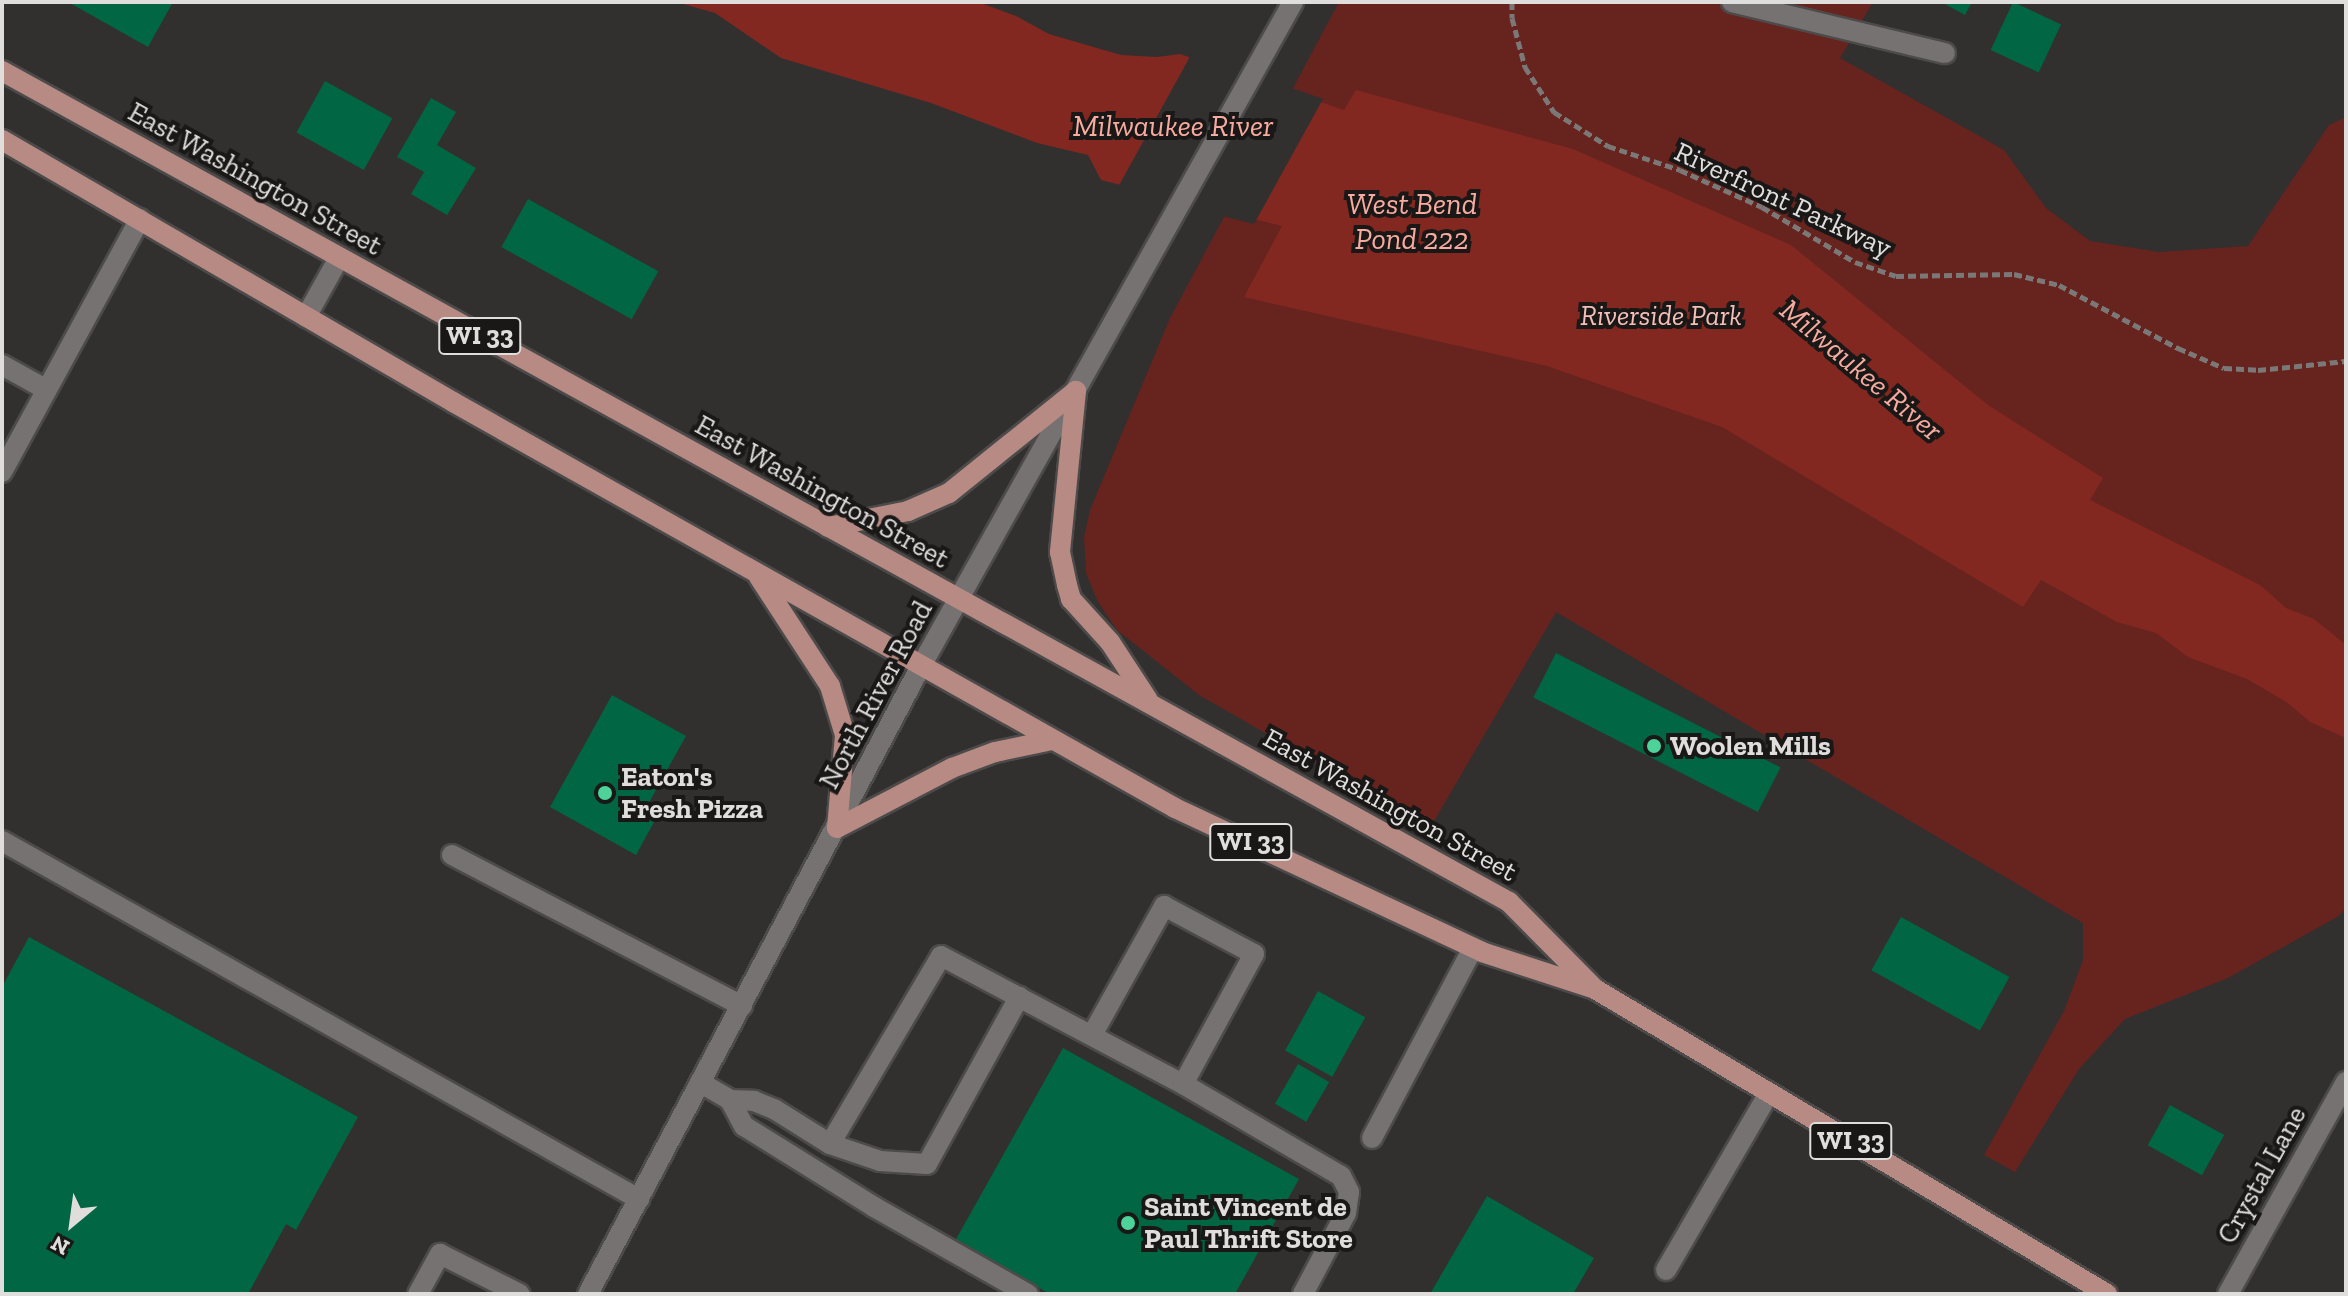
<!DOCTYPE html>
<html>
<head>
<meta charset="utf-8">
<style>
  body { margin:0 }
  #map { position:relative; width:2348px; height:1296px; overflow:hidden; background:#322f2f; font-family:"Zilla Slab",serif }
  div>[style] { position:absolute }
  .green>* { inset:0; background:#67231e }
  .water>* { inset:0; background:#822821 }
  .pier>* { inset:0; background:#322f2f }
  .building>* { inset:0; background:#006643; transform-origin:0 0 }
  .path>* { height:5px; margin-top:-2.5px; transform-origin:0; background:repeating-linear-gradient(90deg,#7b7878 0 8px,transparent 0 12px) }
  .roads { filter:drop-shadow(2px 0 #4d4a4a) drop-shadow(-2px 0 #4d4a4a) drop-shadow(0 2px #4d4a4a) drop-shadow(0 -2px #4d4a4a) }
  .minor>* { height:20px; margin:-10px; padding:0 10px; transform-origin:10px; border-radius:10px; background:#767272 }
  .major>* { height:20px; margin:-10px; padding:0 10px; transform-origin:10px; border-radius:10px; background:#b88a84 }
  .dots>* { width:22px; height:22px; translate:-50% -50%; box-sizing:border-box; border:4px solid #191817; border-radius:50% }
  span { translate:-50% -50%; white-space:nowrap; text-align:center; line-height:1.15; -webkit-text-stroke:8px #191817; paint-order:stroke }
  .shield-label span { padding:2px 6px; background:#191817; border:2px solid; border-radius:6px; -webkit-text-stroke-width:0 }
  .shield-label { font-size:26px; color:#e0dddd; font-weight:700 }
  .street-label { font-size:28px; color:#e0dddd }
  .park-label { font-size:28px; color:#f4bfb8; font-style:italic }
  .poi-label { font-size:28px; color:#e0dddd; font-weight:700 }
  .left { translate:0 -50%; text-align:left }
  .water-label { font-size:30px; color:#f7aa9f; font-style:italic }
  .frame { position:absolute; inset:0; border:4px solid #e0dddd; pointer-events:none }
  .north { position:absolute; left:32px; top:1184px; width:80px; height:80px; -webkit-text-stroke:6px #191817; paint-order:stroke; rotate:209deg; font-size:22px; font-weight:700; line-height:32px; text-align:center; color:#e0dddd }
  .north::after { content:''; display:block; margin:auto; width:28px; height:36px; background:#e0dddd; clip-path:polygon(50% 0,100% 100%,50% 72%,0 100%) }
</style>
</head>
<body>
<div id="map">
  <div class="green">
    <div style="clip-path:polygon(1339px 2px,1873px 2px,1840px 58px,2004px 150px,2046px 208px,2090px 241px,2159px 252px,2248px 246px,2329px 125px,2346px 117px,2346px 907px,2339px 916px,2228px 978px,2125px 1019px,2079px 1069px,2015px 1172px,1984px 1155px,2064px 1011px,2083px 960px,2083px 923px,1556px 612px,1430px 828px,1199px 695px,1117px 630px,1098px 602px,1086px 573px,1084px 537px,1090px 510px,1170px 318px)"></div>
  </div>
  <div class="water">
    <div style="clip-path:polygon(676px 2px,978px 2px,1016px 16px,1049px 34px,1121px 55px,1157px 57px,1180px 54px,1344px 110px,1356px 90px,1573px 149px,1791px 245px,1988px 405px,2103px 478px,2090px 500px,2260px 585px,2286px 608px,2314px 619px,2346px 645px,2346px 738px,2310px 722px,2288px 703px,2247px 679px,2188px 657px,2156px 633px,2117px 622px,2041px 580px,2023px 607px,1722px 427px,1547px 366px,1244px 297px,1282px 226px,1101px 180px,1088px 155px,1037px 143px,931px 103px,781px 58px,715px 13px)"></div>
  </div>
  <div class="pier">
    <div style="clip-path:polygon(1192px 53px,1323px 99px,1254px 224px,1117px 189px)"></div>
  </div>
  <div class="building">
    <div style="clip-path:polygon(68px 2px,173px 2px,148px 47px)"></div>
    <div style="clip-path:polygon(1941px 2px,1972px 2px,1965px 15px)"></div>
    <div style="left:2013px;top:2px;width:53px;height:53px;rotate:25deg"></div>
    <div style="left:325px;top:81px;width:77px;height:59px;rotate:29deg"></div>
    <div style="clip-path:polygon(431px 98px,456px 112px,437px 145px,476px 168px,447px 215px,411px 194px,424px 172px,397px 157px)"></div>
    <div style="left:528px;top:199px;width:149px;height:55px;rotate:29deg"></div>
    <div style="left:1556px;top:653px;width:252px;height:50px;rotate:27deg"></div>
    <div style="clip-path:polygon(612px 695px,686px 736px,647px 806px,659px 813px,636px 855px,550px 807px)"></div>
    <div style="left:1901px;top:917px;width:124px;height:61px;rotate:29deg"></div>
    <div style="clip-path:polygon(29px 937px,358px 1117px,296px 1230px,286px 1224px,248px 1294px,2px 1294px,2px 987px)"></div>
    <div style="left:1318px;top:991px;width:54px;height:68px;rotate:29deg"></div>
    <div style="clip-path:polygon(1063px 1048px,1299px 1179px,1235px 1294px,1050px 1294px,955px 1241px)"></div>
    <div style="left:1298px;top:1064px;width:36px;height:46px;rotate:30deg"></div>
    <div style="left:2170px;top:1105px;width:62px;height:46px;rotate:29deg"></div>
    <div style="clip-path:polygon(1487px 1196px,1594px 1258px,1573px 1294px,1430px 1294px)"></div>
  </div>
  <div class="path">
    <div style="left:1512px;top:2px;width:16px;rotate:90deg"></div>
    <div style="left:1512px;top:18px;width:51px;rotate:75.1deg"></div>
    <div style="left:1525px;top:67px;width:54px;rotate:57.2deg"></div>
    <div style="left:1554px;top:112px;width:64px;rotate:32.2deg"></div>
    <div style="left:1608px;top:146px;width:76px;rotate:18.4deg"></div>
    <div style="left:1680px;top:170px;width:90px;rotate:24.3deg"></div>
    <div style="left:1762px;top:207px;width:108px;rotate:30.6deg"></div>
    <div style="left:1855px;top:262px;width:43px;rotate:18.9deg"></div>
    <div style="left:1896px;top:276px;width:118px;rotate:-1deg"></div>
    <div style="left:2014px;top:274px;width:46px;rotate:13.7deg"></div>
    <div style="left:2059px;top:285px;width:135px;rotate:27.9deg"></div>
    <div style="left:2178px;top:348px;width:50px;rotate:23.5deg"></div>
    <div style="left:2224px;top:368px;width:34px;rotate:3deg"></div>
    <div style="left:2258px;top:370px;width:88px;rotate:-5.8deg"></div>
  </div>
  <div class="roads">
    <div class="minor">
      <div style="left:1732px;top:2px;width:219px;rotate:13.5deg"></div>
      <div style="left:306px;top:317px;width:68px;rotate:-60.8deg"></div>
      <div style="left:2px;top:365px;width:51px;rotate:29.1deg"></div>
      <div style="left:2px;top:472px;width:288px;rotate:-61.4deg"></div>
      <div style="left:2px;top:841px;width:731px;rotate:29.34deg"></div>
      <div style="left:452px;top:855px;width:327px;rotate:27.5deg"></div>
      <div style="left:1092px;top:1035px;width:148px;rotate:-60.8deg"></div>
      <div style="left:1164px;top:906px;width:102px;rotate:28.1deg"></div>
      <div style="left:1254px;top:954px;width:148px;rotate:118.6deg"></div>
      <div style="left:701px;top:1083px;width:34px;rotate:30deg"></div>
      <div style="left:730px;top:1100px;width:24px;rotate:2deg"></div>
      <div style="left:754px;top:1101px;width:22px;rotate:22deg"></div>
      <div style="left:774px;top:1109px;width:66px;rotate:32deg"></div>
      <div style="left:830px;top:1144px;width:53px;rotate:18.8deg"></div>
      <div style="left:880px;top:1161px;width:47px;rotate:3.7deg"></div>
      <div style="left:927px;top:1164px;width:191px;rotate:-61.1deg"></div>
      <div style="left:730px;top:1100px;width:30px;rotate:62deg"></div>
      <div style="left:744px;top:1126px;width:153px;rotate:31.9deg"></div>
      <div style="left:874px;top:1207px;width:177px;rotate:29.5deg"></div>
      <div style="left:1372px;top:1138px;width:215px;rotate:-62deg"></div>
      <div style="left:830px;top:1144px;width:218px;rotate:-59.4deg"></div>
      <div style="left:941px;top:956px;width:274px;rotate:27.9deg"></div>
      <div style="left:1183px;top:1084px;width:183px;rotate:30.2deg"></div>
      <div style="left:1341px;top:1176px;width:18px;rotate:63deg"></div>
      <div style="left:1349px;top:1192px;width:21px;rotate:98deg"></div>
      <div style="left:1346px;top:1213px;width:92px;rotate:118deg"></div>
      <div style="left:1666px;top:1270px;width:205px;rotate:-59.8deg"></div>
      <div style="left:418px;top:1294px;width:46px;rotate:-61.2deg"></div>
      <div style="left:440px;top:1254px;width:89px;rotate:26.6deg"></div>
      <div style="left:588px;top:1294px;width:711px;rotate:-62.07deg"></div>
      <div style="left:921px;top:666px;width:761px;rotate:-60.74deg"></div>
      <div style="left:2228px;top:1294px;width:243px;rotate:-60.9deg"></div>
    </div>
    <div class="major">
      <div style="left:2px;top:71px;width:1721px;rotate:28.87deg"></div>
      <div style="left:1509px;top:902px;width:118px;rotate:45.3deg"></div>
      <div style="left:2px;top:140px;width:522px;rotate:30.15deg"></div>
      <div style="left:453px;top:402px;width:828px;rotate:29.35deg"></div>
      <div style="left:1175px;top:808px;width:339px;rotate:25.1deg"></div>
      <div style="left:1482px;top:952px;width:119px;rotate:18.1deg"></div>
      <div style="left:1595px;top:989px;width:596px;rotate:30.78deg"></div>
      <div style="left:1076px;top:391px;width:162px;rotate:95.7deg"></div>
      <div style="left:1060px;top:552px;width:34px;rotate:78deg"></div>
      <div style="left:1067px;top:585px;width:15px;rotate:74deg"></div>
      <div style="left:1071px;top:599px;width:58px;rotate:47.8deg"></div>
      <div style="left:1110px;top:642px;width:69px;rotate:56.8deg"></div>
      <div style="left:828px;top:527px;width:82px;rotate:-11.3deg"></div>
      <div style="left:908px;top:511px;width:45px;rotate:-23.7deg"></div>
      <div style="left:949px;top:493px;width:163px;rotate:-38.8deg"></div>
      <div style="left:759px;top:577px;width:130px;rotate:56.9deg"></div>
      <div style="left:830px;top:686px;width:51px;rotate:73deg"></div>
      <div style="left:845px;top:735px;width:93px;rotate:94.9deg"></div>
      <div style="left:837px;top:828px;width:130px;rotate:-27.6deg"></div>
      <div style="left:952px;top:768px;width:46px;rotate:-20.4deg"></div>
      <div style="left:995px;top:752px;width:58px;rotate:-11.9deg"></div>
    </div>
  </div>
  <div class="dots">
    <div style="left:1654px;top:746px;background:#4dd39a"></div>
    <div style="left:605px;top:793px;background:#4dd39a"></div>
    <div style="left:1128px;top:1223px;background:#4dd39a"></div>
  </div>
  <div class="shield-label">
    <span style="left:480px;top:336px">WI 33</span>
    <span style="left:1251px;top:842px">WI 33</span>
    <span style="left:1851px;top:1141px">WI 33</span>
  </div>
  <div class="street-label">
    <span style="left:255px;top:179px;rotate:29deg">East Washington Street</span>
    <span style="left:1783px;top:200px;rotate:25deg">Riverfront Parkway</span>
    <span style="left:822px;top:492px;rotate:29deg">East Washington Street</span>
    <span style="left:876px;top:695px;rotate:-62deg">North River Road</span>
    <span style="left:1390px;top:805px;rotate:29deg">East Washington Street</span>
    <span style="left:2262px;top:1175px;rotate:-61deg">Crystal Lane</span>
  </div>
  <div class="park-label">
    <span style="left:1661px;top:316px">Riverside Park</span>
  </div>
  <div class="poi-label">
    <span class="left" style="left:1670px;top:746px">Woolen Mills</span>
    <span class="left" style="left:621px;top:793px">Eaton's<br>Fresh Pizza</span>
    <span class="left" style="left:1144px;top:1223px">Saint Vincent de<br>Paul Thrift Store</span>
  </div>
  <div class="water-label">
    <span style="left:1173px;top:126px">Milwaukee River</span>
    <span style="left:1412px;top:221px">West Bend<br>Pond 222</span>
    <span style="left:1861px;top:370px;rotate:40deg">Milwaukee River</span>
  </div>
  <div class="frame"></div>
  <div class="north">N</div>
</div>
</body>
</html>
